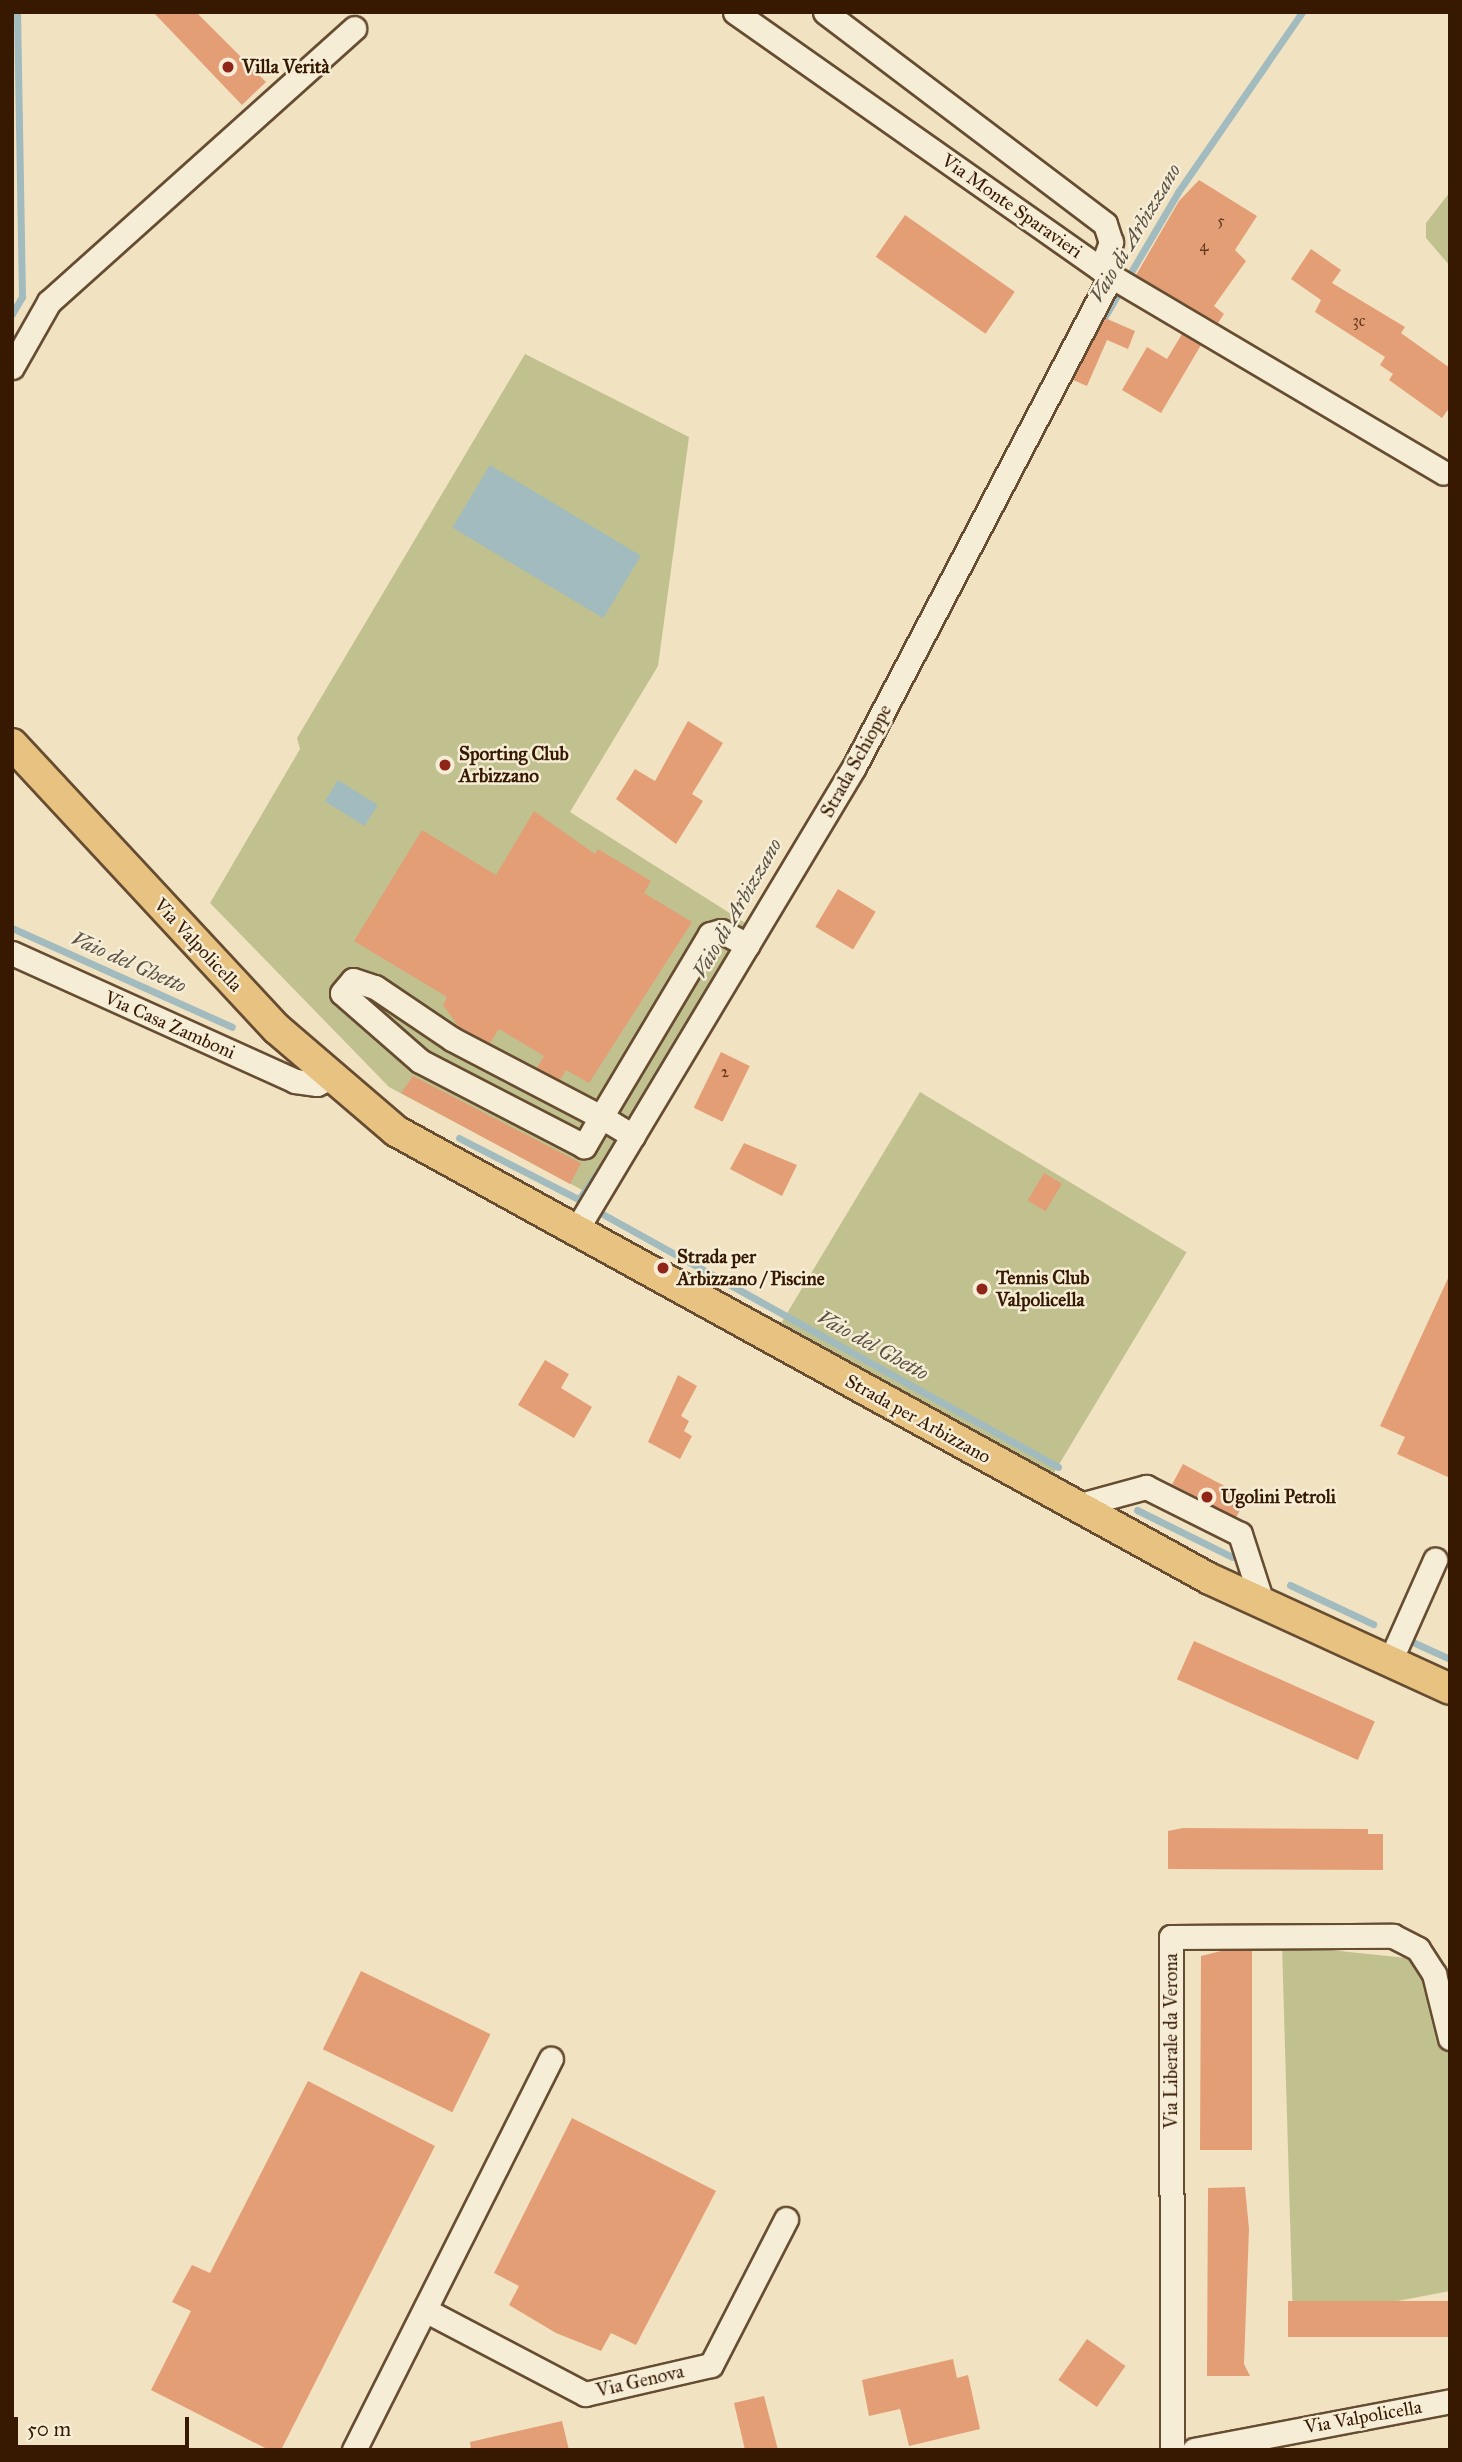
<!DOCTYPE html>
<html>
<head>
<meta charset="utf-8">
<style>
  body { margin:0 }
  #map { position:relative; width:1462px; height:2462px; overflow:hidden; background:#f1e3c2; font-family:"IM FELL Great Primer",serif }
  div>[style] { position:absolute }
  .green>* { inset:0; background:#c1c18f; transform-origin:0 0 }
  .water>* { inset:0; background:#a1bbbf; transform-origin:0 0 }
  .stream>* { height:7px; margin:-3.5px; padding:0 3.5px; transform-origin:3.5px; border-radius:3.5px; background:#a1bbbf }
  .building>* { inset:0; background:#e49e75; transform-origin:0 0 }
  .roads { filter:drop-shadow(2px 0 #664c31) drop-shadow(-2px 0 #664c31) drop-shadow(0 2px #664c31) drop-shadow(0 -2px #664c31) }
  .minor>* { height:23px; margin:-11.5px; padding:0 11.5px; transform-origin:11.5px; border-radius:11.5px; background:#f6edd7 }
  .major>* { height:30px; margin:-15px; padding:0 15px; transform-origin:15px; border-radius:15px; background:#e8c281 }
  .dots>* { width:19px; height:19px; translate:-50% -50%; box-sizing:border-box; border:4px solid #f6edd7; border-radius:50% }
  span { translate:-50% -50%; white-space:nowrap; text-align:center; line-height:1.15; -webkit-text-stroke:5px #f6edd7; paint-order:stroke }
  .number-label { font-size:16px; color:#623a1e }
  .number-label span { -webkit-text-stroke-width:0 }
  .poi-label { font-size:19px; color:#371901; font-weight:700 }
  .left { translate:0 -50%; text-align:left }
  .street-label { font-size:19px; color:#371901 }
  .water-label { font-size:21px; color:#5c5244; font-style:italic }
  .frame { position:absolute; inset:0; border:14px solid #371901; pointer-events:none }
  .scale { position:absolute; left:14px; top:2417px; width:175px; height:32px; box-sizing:border-box; border:4px solid #371901; border-top:0; padding-left:9px; font-size:21px; line-height:24px; white-space:nowrap; color:#371901; -webkit-text-stroke:5px #f6edd7; paint-order:stroke }
</style>
</head>
<body>
<div id="map">
  <div class="green">
    <div style="clip-path:polygon(1450px 192px,1450px 266px,1426px 238px,1426px 223px)"></div>
    <div style="clip-path:polygon(525px 354px,689px 437px,658px 666px,570px 812px,747px 924px,584px 1191px,389px 1087px,210px 903px,300px 749px,297px 738px)"></div>
    <div style="left:920px;top:1092px;width:311px;height:276px;rotate:31deg"></div>
    <div style="clip-path:polygon(1282px 1945px,1416px 1959px,1450px 2043px,1450px 2291px,1293px 2321px)"></div>
  </div>
  <div class="water">
    <div style="left:490px;top:465px;width:176px;height:73px;rotate:31deg"></div>
    <div style="left:338px;top:780px;width:47px;height:25px;rotate:32deg"></div>
  </div>
  <div class="stream">
    <div style="left:12px;top:314px;width:20px;rotate:-60deg"></div>
    <div style="left:22px;top:297px;width:285px;rotate:-91deg"></div>
    <div style="left:1078px;top:362px;width:197px;rotate:-59.5deg"></div>
    <div style="left:1178px;top:192px;width:219px;rotate:-55.4deg"></div>
    <div style="left:12px;top:928px;width:241px;rotate:24.2deg"></div>
    <div style="left:459px;top:1138px;width:138px;rotate:27.1deg"></div>
    <div style="left:579px;top:1199px;width:45px;rotate:-54.9deg"></div>
    <div style="left:599px;top:1212px;width:525px;rotate:29.05deg"></div>
    <div style="left:1137px;top:1510px;width:106px;rotate:26.3deg"></div>
    <div style="left:1290px;top:1585px;width:92px;rotate:25.2deg"></div>
    <div style="left:1406px;top:1639px;width:48px;rotate:24.4deg"></div>
  </div>
  <div class="building">
    <div style="clip-path:polygon(153px 12px,196px 12px,266px 82px,242px 105px)"></div>
    <div style="clip-path:polygon(1199px 180px,1257px 216px,1235px 250px,1246px 261px,1214px 306px,1224px 314px,1218px 323px,1136px 275px,1179px 201px)"></div>
    <div style="left:905px;top:215px;width:134px;height:51px;rotate:35deg"></div>
    <div style="clip-path:polygon(1311px 249px,1341px 270px,1332px 283px,1405px 327px,1401px 333px,1450px 368px,1450px 407px,1442px 418px,1389px 380px,1393px 374px,1380px 365px,1385px 357px,1315px 312px,1321px 300px,1291px 279px)"></div>
    <div style="clip-path:polygon(1105px 318px,1135px 331px,1128px 349px,1107px 340px,1087px 386px,1073px 380px)"></div>
    <div style="clip-path:polygon(1182px 334px,1201px 345px,1161px 413px,1122px 390px,1147px 347px,1167px 359px)"></div>
    <div style="clip-path:polygon(688px 721px,723px 743px,692px 794px,703px 801px,676px 844px,616px 799px,635px 769px,655px 781px)"></div>
    <div style="clip-path:polygon(534px 811px,595px 854px,598px 849px,651px 881px,644px 893px,692px 922px,589px 1083px,566px 1070px,560px 1080px,537px 1068px,544px 1056px,499px 1029px,490px 1043px,459px 1027px,443px 1005px,447px 997px,354px 941px,422px 830px,496px 875px)"></div>
    <div style="left:838px;top:889px;width:44px;height:44px;rotate:31deg"></div>
    <div style="left:721px;top:1052px;width:32px;height:62px;rotate:26deg"></div>
    <div style="clip-path:polygon(413px 1076px,581px 1163px,570px 1184px,401px 1093px)"></div>
    <div style="clip-path:polygon(744px 1143px,797px 1165px,782px 1196px,730px 1169px)"></div>
    <div style="left:1044px;top:1173px;width:21px;height:32px;rotate:31deg"></div>
    <div style="clip-path:polygon(1450px 1274px,1450px 1478px,1397px 1454px,1405px 1437px,1380px 1426px)"></div>
    <div style="clip-path:polygon(545px 1360px,569px 1374px,561px 1388px,592px 1407px,574px 1438px,518px 1405px)"></div>
    <div style="clip-path:polygon(678px 1375px,697px 1386px,681px 1416px,689px 1421px,684px 1431px,692px 1436px,680px 1459px,648px 1442px)"></div>
    <div style="left:1183px;top:1464px;width:72px;height:23px;rotate:28deg"></div>
    <div style="left:1194px;top:1641px;width:198px;height:42px;rotate:24deg"></div>
    <div style="clip-path:polygon(1183px 1828px,1368px 1829px,1368px 1834px,1383px 1834px,1383px 1870px,1168px 1869px,1168px 1831px)"></div>
    <div style="clip-path:polygon(1221px 1951px,1252px 1951px,1252px 2150px,1200px 2150px,1201px 1956px)"></div>
    <div style="left:361px;top:1971px;width:144px;height:87px;rotate:26deg"></div>
    <div style="clip-path:polygon(308px 2081px,435px 2146px,281px 2450px,269px 2450px,151px 2390px,191px 2311px,172px 2302px,192px 2265px,210px 2273px)"></div>
    <div style="clip-path:polygon(572px 2118px,716px 2191px,636px 2345px,611px 2333px,601px 2351px,556px 2333px,509px 2305px,519px 2286px,494px 2273px)"></div>
    <div style="clip-path:polygon(1245px 2187px,1249px 2229px,1244px 2364px,1250px 2376px,1207px 2376px,1208px 2188px)"></div>
    <div style="left:1450px;top:2301px;width:36px;height:162px;rotate:90deg"></div>
    <div style="left:1087px;top:2339px;width:47px;height:50px;rotate:35deg"></div>
    <div style="clip-path:polygon(953px 2359px,957px 2378px,968px 2375px,980px 2429px,909px 2446px,900px 2409px,869px 2416px,862px 2380px)"></div>
    <div style="clip-path:polygon(764px 2396px,778px 2450px,745px 2450px,734px 2403px)"></div>
    <div style="clip-path:polygon(562px 2421px,569px 2450px,471px 2450px,470px 2442px)"></div>
  </div>
  <div class="roads">
    <div class="minor">
      <div style="left:735px;top:12px;width:459px;rotate:35.1deg"></div>
      <div style="left:1111px;top:276px;width:386px;rotate:30.6deg"></div>
      <div style="left:825px;top:12px;width:351px;rotate:37.1deg"></div>
      <div style="left:1105px;top:224px;width:19px;rotate:72deg"></div>
      <div style="left:1111px;top:242px;width:29px;rotate:110deg"></div>
      <div style="left:12px;top:367px;width:75px;rotate:-60.4deg"></div>
      <div style="left:49px;top:302px;width:410px;rotate:-41.9deg"></div>
      <div style="left:12px;top:953px;width:311px;rotate:24.3deg"></div>
      <div style="left:295px;top:1081px;width:22px;rotate:8deg"></div>
      <div style="left:317px;top:1084px;width:13px;rotate:-27deg"></div>
      <div style="left:633px;top:1136px;width:37px;rotate:-149deg"></div>
      <div style="left:601px;top:1117px;width:34px;rotate:120deg"></div>
      <div style="left:584px;top:1146px;width:185px;rotate:-152.6deg"></div>
      <div style="left:420px;top:1061px;width:103px;rotate:-138.9deg"></div>
      <div style="left:342px;top:993px;width:17px;rotate:-50deg"></div>
      <div style="left:353px;top:980px;width:23px;rotate:18deg"></div>
      <div style="left:375px;top:987px;width:93px;rotate:34deg"></div>
      <div style="left:452px;top:1039px;width:168px;rotate:27.6deg"></div>
      <div style="left:601px;top:1117px;width:213px;rotate:-59.2deg"></div>
      <div style="left:710px;top:934px;width:11px;rotate:-15deg"></div>
      <div style="left:721px;top:931px;width:30px;rotate:28deg"></div>
      <div style="left:575px;top:1232px;width:542px;rotate:-59.04deg"></div>
      <div style="left:854px;top:767px;width:554px;rotate:-62.37deg"></div>
      <div style="left:1076px;top:1506px;width:73px;rotate:-15.2deg"></div>
      <div style="left:1146px;top:1487px;width:105px;rotate:26.6deg"></div>
      <div style="left:1240px;top:1534px;width:71px;rotate:72.1deg"></div>
      <div style="left:1390px;top:1661px;width:111px;rotate:-66deg"></div>
      <div style="left:425px;top:2310px;width:181px;rotate:27.7deg"></div>
      <div style="left:585px;top:2394px;width:129px;rotate:-13deg"></div>
      <div style="left:711px;top:2365px;width:164px;rotate:-62.8deg"></div>
      <div style="left:354px;top:2450px;width:438px;rotate:-63.3deg"></div>
      <div style="left:1172px;top:2450px;width:513px;rotate:-90.11deg"></div>
      <div style="left:1171px;top:1937px;width:222px;rotate:-0.3deg"></div>
      <div style="left:1393px;top:1936px;width:28px;rotate:27deg"></div>
      <div style="left:1418px;top:1949px;width:30px;rotate:57deg"></div>
      <div style="left:1434px;top:1974px;width:66px;rotate:76deg"></div>
      <div style="left:1194px;top:2450px;width:261px;rotate:-10.8deg"></div>
    </div>
    <div class="major">
      <div style="left:12px;top:744px;width:389px;rotate:47.1deg"></div>
      <div style="left:277px;top:1029px;width:157px;rotate:40.6deg"></div>
      <div style="left:396px;top:1131px;width:929px;rotate:28.83deg"></div>
      <div style="left:1210px;top:1579px;width:264px;rotate:24.6deg"></div>
    </div>
  </div>
  <div class="dots">
    <div style="left:228px;top:67px;background:#8f2418"></div>
    <div style="left:445px;top:765px;background:#8f2418"></div>
    <div style="left:663px;top:1268px;background:#8f2418"></div>
    <div style="left:982px;top:1289px;background:#8f2418"></div>
    <div style="left:1207px;top:1497px;background:#8f2418"></div>
  </div>
  <div class="number-label">
    <span style="left:1221px;top:221px">5</span>
    <span style="left:1204px;top:246px">4</span>
    <span style="left:1359px;top:321px">3c</span>
    <span style="left:725px;top:1072px">2</span>
  </div>
  <div class="poi-label">
    <span class="left" style="left:242px;top:67px">Villa Verità</span>
    <span class="left" style="left:459px;top:765px">Sporting Club<br>Arbizzano</span>
    <span class="left" style="left:677px;top:1268px">Strada per<br>Arbizzano / Piscine</span>
    <span class="left" style="left:996px;top:1289px">Tennis Club<br>Valpolicella</span>
    <span class="left" style="left:1221px;top:1497px">Ugolini Petroli</span>
  </div>
  <div class="street-label">
    <span style="left:1012px;top:206px;rotate:35deg">Via Monte Sparavieri</span>
    <span style="left:856px;top:761px;rotate:-61deg">Strada Schioppe</span>
    <span style="left:198px;top:945px;rotate:47deg">Via Valpolicella</span>
    <span style="left:170px;top:1025px;rotate:24deg">Via Casa Zamboni</span>
    <span style="left:918px;top:1419px;rotate:29deg">Strada per Arbizzano</span>
    <span style="left:1171px;top:2041px;rotate:-90deg">Via Liberale da Verona</span>
    <span style="left:640px;top:2381px;rotate:-13deg">Via Genova</span>
    <span style="left:1363px;top:2417px;rotate:-10deg">Via Valpolicella</span>
  </div>
  <div class="water-label">
    <span style="left:1135px;top:233px;rotate:-59deg">Vaio di Arbizzano</span>
    <span style="left:737px;top:908px;rotate:-60deg">Vaio di Arbizzano</span>
    <span style="left:129px;top:962px;rotate:24deg">Vaio del Ghetto</span>
    <span style="left:873px;top:1345px;rotate:29deg">Vaio del Ghetto</span>
  </div>
  <div class="frame"></div>
  <div class="scale">50 m</div>
</div>
</body>
</html>
